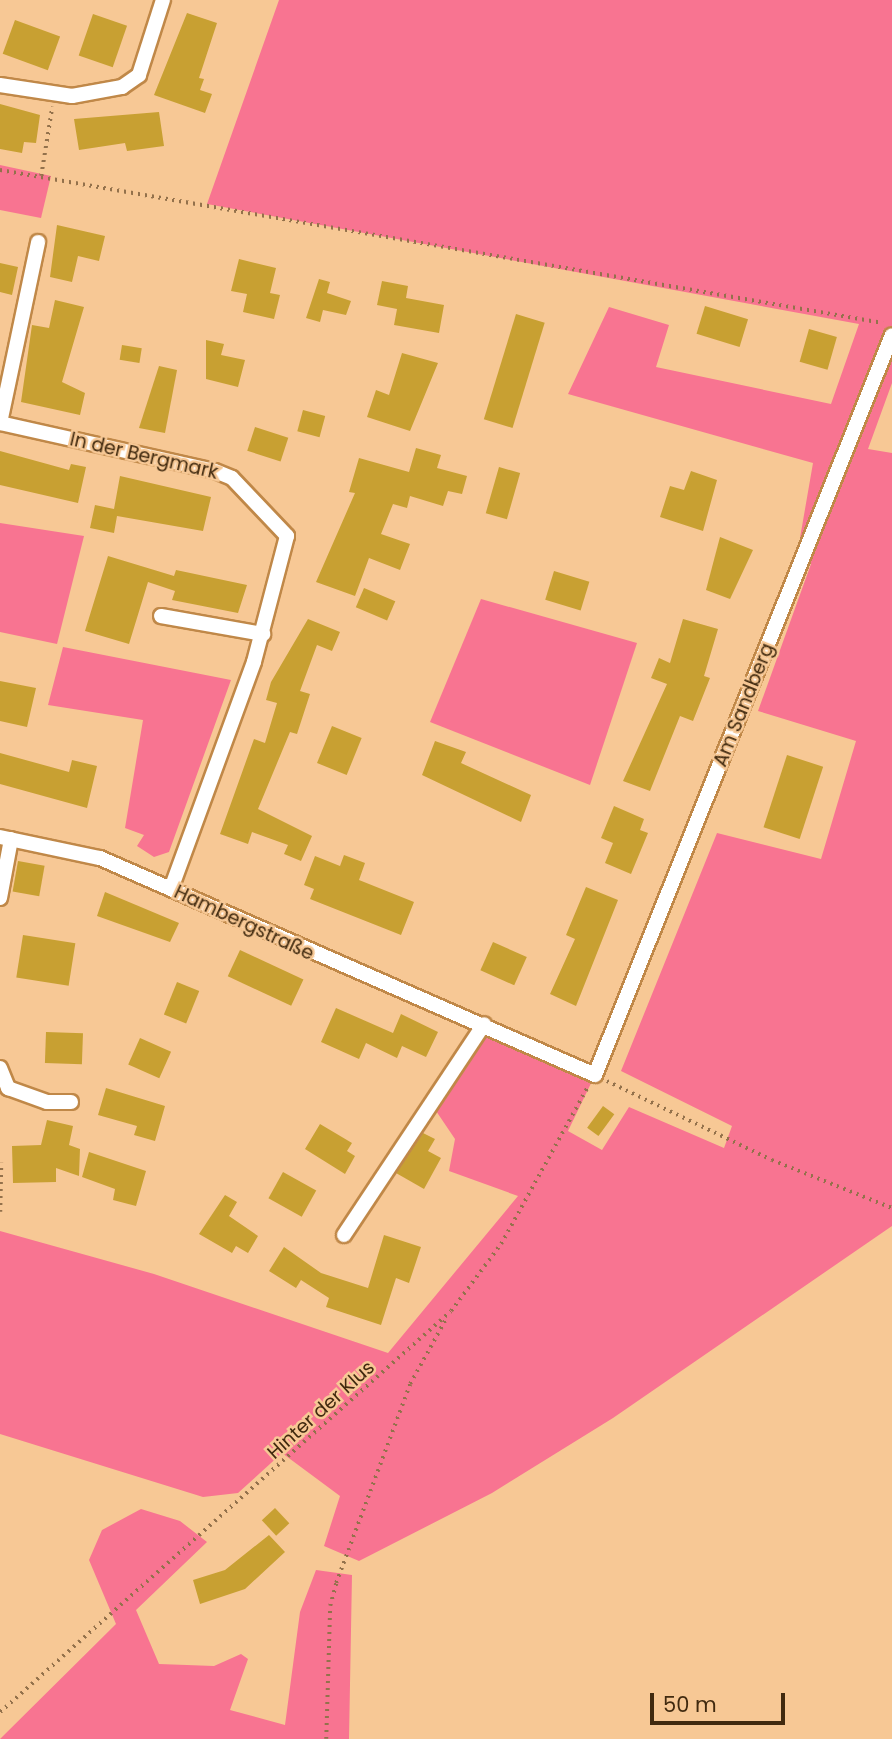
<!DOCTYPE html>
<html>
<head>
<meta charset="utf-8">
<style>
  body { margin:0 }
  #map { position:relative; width:892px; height:1739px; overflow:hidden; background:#f7c895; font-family:Poppins,sans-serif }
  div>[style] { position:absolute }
  .green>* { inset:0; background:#f87491 }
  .building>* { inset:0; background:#c8a032; transform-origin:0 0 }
  .path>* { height:3.5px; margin-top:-1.75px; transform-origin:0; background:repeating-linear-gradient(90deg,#93714b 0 2px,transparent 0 7px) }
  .roads { filter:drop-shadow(2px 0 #c08848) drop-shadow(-2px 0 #c08848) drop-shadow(0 2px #c08848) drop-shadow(0 -2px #c08848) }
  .minor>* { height:14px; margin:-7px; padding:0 7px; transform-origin:7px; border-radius:7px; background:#fff }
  span { translate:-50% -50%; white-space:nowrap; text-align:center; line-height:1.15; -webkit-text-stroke:5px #f7c895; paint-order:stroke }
  .street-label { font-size:19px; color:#412a0f }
  .scale { position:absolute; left:650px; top:1693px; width:135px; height:32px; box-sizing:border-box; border:4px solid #412a0f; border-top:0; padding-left:9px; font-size:21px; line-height:24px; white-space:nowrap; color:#412a0f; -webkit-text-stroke:5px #f7c895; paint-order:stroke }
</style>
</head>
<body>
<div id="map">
  <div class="green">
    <div style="clip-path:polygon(279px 0,892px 0,892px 383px,868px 449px,892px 453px,892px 1226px,613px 1418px,492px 1493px,359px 1561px,324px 1546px,340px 1496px,282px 1453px,238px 1493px,203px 1497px,0 1434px,0 1231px,154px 1274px,388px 1353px,518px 1196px,449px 1171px,455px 1139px,432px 1105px,484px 1024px,595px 1075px,568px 1131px,602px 1150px,629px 1107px,724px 1148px,732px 1126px,621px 1071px,717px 833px,821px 859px,856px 741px,758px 711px,811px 564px,800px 538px,813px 463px,568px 394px,609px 307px,669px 325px,656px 367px,831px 404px,859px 324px,207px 204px)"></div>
    <div style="clip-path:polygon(0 165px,51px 176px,41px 218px,0 210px)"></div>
    <div style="clip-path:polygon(0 523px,84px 536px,57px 644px,0 632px)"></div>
    <div style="clip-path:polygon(481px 599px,637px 643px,590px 785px,430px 722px)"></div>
    <div style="clip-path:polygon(63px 647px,231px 680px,169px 852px,154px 857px,137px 846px,144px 835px,125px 828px,143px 720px,48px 705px)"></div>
    <div style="clip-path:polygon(141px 1509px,180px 1521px,207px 1542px,136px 1610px,159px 1664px,214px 1666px,241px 1654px,248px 1659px,230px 1710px,285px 1725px,300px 1612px,316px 1570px,352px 1575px,349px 1739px,0 1739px,116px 1624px,89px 1560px,102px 1530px)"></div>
  </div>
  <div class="building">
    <div style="clip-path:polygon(187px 13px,217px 23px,199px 78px,204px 79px,200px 90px,212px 94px,205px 113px,154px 95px)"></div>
    <div style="left:93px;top:14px;width:36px;height:44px;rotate:19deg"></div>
    <div style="left:15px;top:20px;width:48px;height:36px;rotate:20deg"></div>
    <div style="clip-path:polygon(0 104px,40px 115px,36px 143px,24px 142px,22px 153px,0 149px)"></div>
    <div style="clip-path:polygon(159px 112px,164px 146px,127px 151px,125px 143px,79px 150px,74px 119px)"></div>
    <div style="clip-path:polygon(57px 225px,105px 236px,99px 261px,78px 256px,72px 282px,50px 277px)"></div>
    <div style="clip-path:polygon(239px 259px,276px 268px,270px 293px,280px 295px,274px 319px,243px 312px,247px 294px,231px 291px)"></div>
    <div style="clip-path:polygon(0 263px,18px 267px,12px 295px,0 292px)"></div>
    <div style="clip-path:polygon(319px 279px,330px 282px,327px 293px,351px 301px,346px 315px,323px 310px,320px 322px,306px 318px)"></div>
    <div style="clip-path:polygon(382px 281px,408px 286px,406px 298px,444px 305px,439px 333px,394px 325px,397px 309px,377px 305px)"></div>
    <div style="clip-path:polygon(55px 300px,84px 307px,62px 382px,85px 393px,80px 415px,21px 402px,32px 325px,49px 328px)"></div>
    <div style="left:705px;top:306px;width:45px;height:29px;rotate:17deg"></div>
    <div style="left:516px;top:314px;width:30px;height:110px;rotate:17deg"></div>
    <div style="left:809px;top:329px;width:29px;height:34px;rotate:16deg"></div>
    <div style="clip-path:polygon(206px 340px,224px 344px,221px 355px,245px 360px,238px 387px,206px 379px)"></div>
    <div style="left:122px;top:345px;width:20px;height:15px;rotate:9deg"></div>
    <div style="clip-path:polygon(402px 353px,438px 363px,410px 431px,367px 417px,376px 390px,389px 395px)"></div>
    <div style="clip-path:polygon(159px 366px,177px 370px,165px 433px,139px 428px)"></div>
    <div style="left:303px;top:410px;width:23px;height:22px;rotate:15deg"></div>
    <div style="left:255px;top:427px;width:35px;height:25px;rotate:18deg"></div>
    <div style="clip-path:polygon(416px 448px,441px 455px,437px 468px,467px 476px,462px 494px,448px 491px,443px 506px,410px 496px,407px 508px,393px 504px,381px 534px,410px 544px,400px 570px,369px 558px,355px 596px,316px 582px,355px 493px,349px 492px,359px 458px,409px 472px)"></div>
    <div style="clip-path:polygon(0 451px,69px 470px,71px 464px,86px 467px,78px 503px,0 485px)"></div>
    <div style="left:499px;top:467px;width:22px;height:48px;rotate:16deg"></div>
    <div style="clip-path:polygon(691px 471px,717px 480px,703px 531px,660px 517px,670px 486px,684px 490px)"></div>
    <div style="clip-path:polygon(120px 476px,211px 497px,203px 531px,117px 516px,114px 533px,90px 528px,95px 505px,114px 509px)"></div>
    <div style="clip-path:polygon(720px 537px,753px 550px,730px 599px,706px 590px)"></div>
    <div style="clip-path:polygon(108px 556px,174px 576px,176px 570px,247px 585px,238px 613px,172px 600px,175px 591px,148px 582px,129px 644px,85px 631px)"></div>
    <div style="left:554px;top:571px;width:37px;height:30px;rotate:17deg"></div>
    <div style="left:364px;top:588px;width:34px;height:21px;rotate:23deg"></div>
    <div style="clip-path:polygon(308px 619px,340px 632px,332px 651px,317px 645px,300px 691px,310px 694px,297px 734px,290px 732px,258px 809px,312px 836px,301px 861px,284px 854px,288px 845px,252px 832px,248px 844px,220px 834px,254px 739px,265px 743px,277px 703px,266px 700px,271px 682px)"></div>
    <div style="clip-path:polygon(683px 619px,718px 629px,704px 676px,710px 678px,693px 721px,680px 716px,650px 791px,623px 781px,667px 684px,651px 678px,659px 658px,670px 663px)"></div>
    <div style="clip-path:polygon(0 681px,36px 688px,27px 727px,0 721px)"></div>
    <div style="left:332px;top:726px;width:32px;height:40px;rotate:22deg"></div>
    <div style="clip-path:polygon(435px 741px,466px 752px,461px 763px,531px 795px,521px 822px,422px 775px)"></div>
    <div style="clip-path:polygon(0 753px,69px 772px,72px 760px,97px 766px,87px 808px,0 784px)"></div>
    <div style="left:787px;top:755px;width:38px;height:76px;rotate:18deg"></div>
    <div style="clip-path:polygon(614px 806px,644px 819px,640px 830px,648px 833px,631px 874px,605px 863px,613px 843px,601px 838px)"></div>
    <div style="clip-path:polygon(344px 855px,365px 863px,359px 880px,414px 902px,401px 935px,310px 899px,314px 889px,304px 885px,315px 856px,340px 866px)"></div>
    <div style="left:18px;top:861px;width:27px;height:31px;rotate:10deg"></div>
    <div style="clip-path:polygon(586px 887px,618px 900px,576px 1006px,550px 994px,575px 939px,566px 935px)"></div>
    <div style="clip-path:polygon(105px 892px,179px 923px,170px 942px,97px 916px)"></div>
    <div style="left:23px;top:935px;width:53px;height:43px;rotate:9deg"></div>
    <div style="left:493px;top:942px;width:37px;height:31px;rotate:24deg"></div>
    <div style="left:240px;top:950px;width:70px;height:29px;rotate:25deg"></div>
    <div style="left:177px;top:982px;width:24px;height:35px;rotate:22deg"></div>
    <div style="clip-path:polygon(336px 1008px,393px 1033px,401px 1014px,438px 1032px,426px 1057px,402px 1046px,397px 1058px,366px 1043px,359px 1059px,321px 1042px)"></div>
    <div style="left:46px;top:1032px;width:37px;height:31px;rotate:2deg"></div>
    <div style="left:140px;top:1038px;width:34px;height:29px;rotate:24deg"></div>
    <div style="clip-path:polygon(106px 1088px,165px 1106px,155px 1141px,134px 1135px,137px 1126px,98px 1115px)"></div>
    <div style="left:603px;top:1106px;width:14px;height:27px;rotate:36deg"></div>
    <div style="clip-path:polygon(47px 1120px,73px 1126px,69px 1145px,80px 1149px,79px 1176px,56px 1168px,56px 1182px,13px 1183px,12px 1146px,41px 1145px)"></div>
    <div style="clip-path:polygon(320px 1124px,352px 1143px,347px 1151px,355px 1156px,345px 1174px,305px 1149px)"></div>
    <div style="clip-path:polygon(423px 1133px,435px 1139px,428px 1151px,441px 1158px,424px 1189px,396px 1173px)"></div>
    <div style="clip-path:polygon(89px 1152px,146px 1171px,136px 1206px,113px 1200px,115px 1189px,82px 1177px)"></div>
    <div style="left:283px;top:1172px;width:38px;height:30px;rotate:29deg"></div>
    <div style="clip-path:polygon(225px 1195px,237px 1202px,229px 1216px,258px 1236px,248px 1253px,236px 1246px,232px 1253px,199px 1234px)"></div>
    <div style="clip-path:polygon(384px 1235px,421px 1247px,409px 1283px,396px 1278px,381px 1325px,326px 1307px,329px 1298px,301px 1280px,296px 1288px,269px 1271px,284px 1247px,321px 1273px,368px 1288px)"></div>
    <div style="left:275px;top:1508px;width:21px;height:18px;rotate:47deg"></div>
    <div style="clip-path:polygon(269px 1535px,285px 1552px,245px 1589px,200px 1604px,193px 1580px,225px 1570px)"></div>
  </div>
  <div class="path">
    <div style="left:0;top:170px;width:896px;rotate:9.83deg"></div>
    <div style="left:41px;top:176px;width:70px;rotate:-80.9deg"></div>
    <div style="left:607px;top:1081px;width:183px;rotate:25.6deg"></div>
    <div style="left:772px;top:1160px;width:129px;rotate:21.8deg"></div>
    <div style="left:0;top:1212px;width:49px;rotate:-88.8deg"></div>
    <div style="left:0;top:1712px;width:603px;rotate:-41.64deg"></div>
    <div style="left:451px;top:1311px;width:84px;rotate:-53.3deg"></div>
    <div style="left:501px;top:1244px;width:178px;rotate:-61.1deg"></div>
    <div style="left:326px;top:1739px;width:133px;rotate:-88.3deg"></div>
    <div style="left:330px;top:1606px;width:24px;rotate:-75deg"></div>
    <div style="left:336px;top:1583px;width:212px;rotate:-69.6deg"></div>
    <div style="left:410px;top:1384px;width:77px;rotate:-61.1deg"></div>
  </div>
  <div class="roads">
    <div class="minor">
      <div style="left:0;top:85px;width:73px;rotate:8.7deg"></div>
      <div style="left:72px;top:96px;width:51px;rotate:-10.2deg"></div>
      <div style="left:122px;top:87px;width:21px;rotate:-35deg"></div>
      <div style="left:139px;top:75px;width:79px;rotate:-72.3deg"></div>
      <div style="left:0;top:423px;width:220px;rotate:12.6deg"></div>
      <div style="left:215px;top:471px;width:18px;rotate:22deg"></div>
      <div style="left:232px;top:478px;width:80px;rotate:46.5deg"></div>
      <div style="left:287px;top:536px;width:130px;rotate:104.7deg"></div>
      <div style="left:254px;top:662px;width:242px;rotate:110.1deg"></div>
      <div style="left:0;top:423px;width:185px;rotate:-78.1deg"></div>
      <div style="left:161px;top:616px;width:104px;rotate:10deg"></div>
      <div style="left:0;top:837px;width:102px;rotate:11.9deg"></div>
      <div style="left:100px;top:858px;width:540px;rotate:23.67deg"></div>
      <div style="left:595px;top:1075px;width:797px;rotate:-68.13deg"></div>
      <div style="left:0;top:898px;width:60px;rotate:-79.4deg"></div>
      <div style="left:0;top:1068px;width:22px;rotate:68deg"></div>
      <div style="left:8px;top:1088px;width:41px;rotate:19.7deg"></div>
      <div style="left:47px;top:1102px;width:24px"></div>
      <div style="left:344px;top:1235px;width:253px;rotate:-56.4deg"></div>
    </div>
  </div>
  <div class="street-label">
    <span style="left:144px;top:456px;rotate:13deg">In der Bergmark</span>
    <span style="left:744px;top:705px;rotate:-68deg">Am Sandberg</span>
    <span style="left:244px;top:923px;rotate:25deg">Hambergstraße</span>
    <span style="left:321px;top:1410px;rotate:-42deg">Hinter der Klus</span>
  </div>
  <div class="scale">50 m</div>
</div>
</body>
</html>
